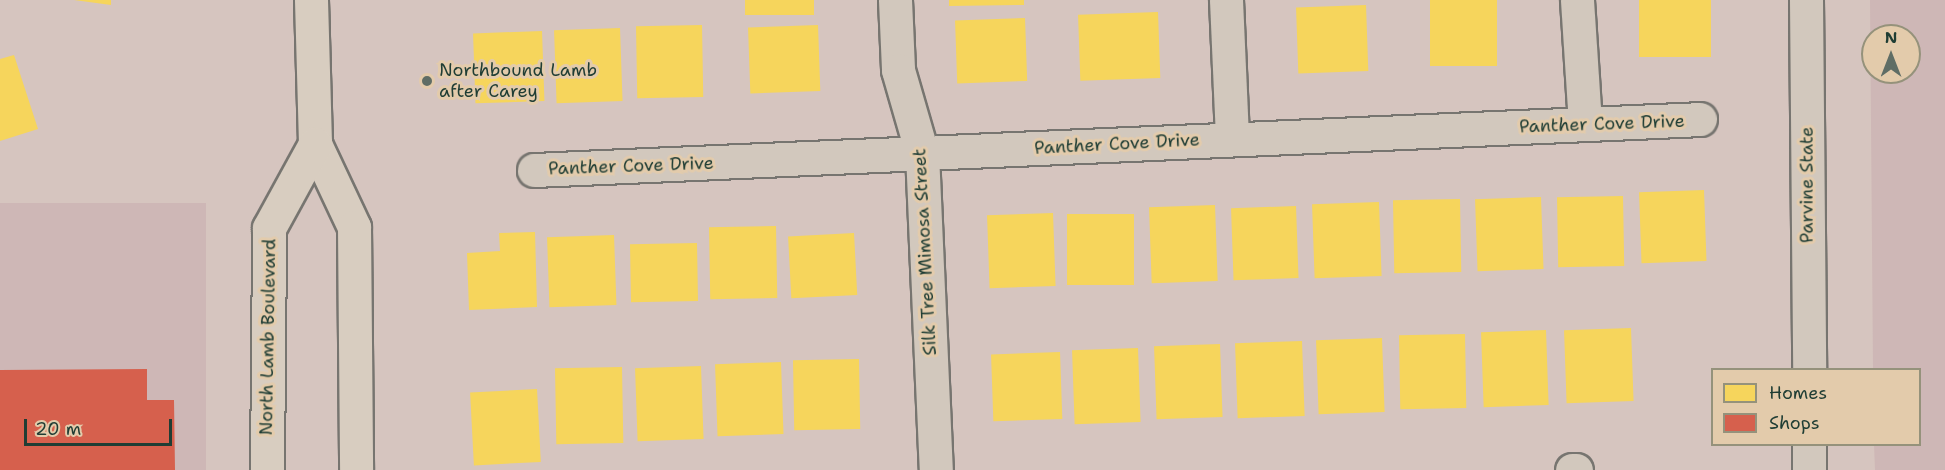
<!DOCTYPE html>
<html>
<head>
<meta charset="utf-8">
<style>
  body { margin:0 }
  #map { position:relative; width:1945px; height:470px; overflow:hidden; background:#d6c5bf; font-family:"Shantell Sans",sans-serif }
  div>[style] { position:absolute }
  .built>* { inset:0; background:#ceb7b6; transform-origin:0 0 }
  .homes>* { inset:0; background:#f6d55c; transform-origin:0 0 }
  .shops>* { inset:0; background:#d6604d }
  .roads { filter:drop-shadow(2px 0 #777570) drop-shadow(-2px 0 #777570) drop-shadow(0 2px #777570) drop-shadow(0 -2px #777570) }
  .minor>* { height:33px; margin:-16.5px; padding:0 16.5px; transform-origin:16.5px; border-radius:16.5px; background:#d2c8bd }
  .primary>* { height:33px; margin:-16.5px; padding:0 16.5px; transform-origin:16.5px; border-radius:16.5px; background:#d8cdc0 }
  .dots>* { width:16px; height:16px; translate:-50% -50%; box-sizing:border-box; border:3px solid #e3cbab; border-radius:50% }
  span { translate:-50% -50%; white-space:nowrap; text-align:center; line-height:1.15; -webkit-text-stroke:6px #e3cbab; paint-order:stroke }
  .poi-label { font-size:18px; color:#1f3d34 }
  .left { translate:0 -50%; text-align:left }
  .street-label { font-size:18px; color:#1f3d34 }
  .legend { position:absolute; left:1711px; top:368px; width:210px; height:78px; box-sizing:border-box; background:#e3cbab; border:2px solid #95927b; margin:0; padding:8px 10px; list-style:none; font-size:18px; color:#1f3d34 }
  .legend li { display:flex; align-items:center; gap:12px; height:30px }
  .legend b { width:30px; border:2px solid #95927b }
  .north { position:absolute; left:1861px; top:24px; width:60px; height:60px; box-sizing:border-box; background:#e3cbab; border:2px solid #95927b; border-radius:50%; rotate:0deg; font-size:16px; font-weight:700; line-height:24px; text-align:center; color:#1f3d34 }
  .north::after { content:''; display:block; margin:auto; width:21px; height:27px; background:#5f6d65; clip-path:polygon(50% 0,100% 100%,50% 72%,0 100%) }
  .scale { position:absolute; left:24px; top:419px; width:148px; height:27px; box-sizing:border-box; border:3px solid #1f3d34; border-top:0; padding-left:8px; font-size:18px; line-height:21px; white-space:nowrap; color:#1f3d34; -webkit-text-stroke:4px #e3cbab; paint-order:stroke }
</style>
</head>
<body>
<div id="map">
  <div class="built">
    <div style="clip-path:polygon(evenodd,1870px 0,1945px 0,1945px 470px,1875px 470px,1874px 445px,1920px 444px,1920px 370px,1873px 369px,1870px 0,1873px 36px,1909px 36px,1909px 72px,1873px 72px,1873px 36px)"></div>
    <div style="left:0;top:203px;width:206px;height:267px"></div>
  </div>
  <div class="homes">
    <div style="clip-path:polygon(74px 0,111px 0,111px 5px)"></div>
    <div style="left:745px;top:0;width:69px;height:15px"></div>
    <div style="clip-path:polygon(949px 0,1024px 0,1024px 5px,949px 6px)"></div>
    <div style="left:1430px;top:0;width:67px;height:66px"></div>
    <div style="left:1639px;top:0;width:72px;height:57px"></div>
    <div style="left:1366px;top:5px;width:66px;height:70px;rotate:88deg"></div>
    <div style="left:1158px;top:12px;width:66px;height:80px;rotate:88deg"></div>
    <div style="left:1025px;top:18px;width:63px;height:70px;rotate:88deg"></div>
    <div style="left:702px;top:25px;width:72px;height:66px;rotate:89deg"></div>
    <div style="left:818px;top:25px;width:66px;height:70px;rotate:88deg"></div>
    <div style="left:620px;top:28px;width:73px;height:66px;rotate:88deg"></div>
    <div style="left:542px;top:31px;width:70px;height:69px;rotate:88deg"></div>
    <div style="clip-path:polygon(14px 55px,38px 129px,0 141px,0 59px)"></div>
    <div style="left:1704px;top:190px;width:71px;height:65px;rotate:88deg"></div>
    <div style="left:1623px;top:196px;width:70px;height:66px;rotate:89deg"></div>
    <div style="left:1541px;top:197px;width:72px;height:66px;rotate:88deg"></div>
    <div style="left:1460px;top:199px;width:73px;height:67px;rotate:89deg"></div>
    <div style="left:1379px;top:202px;width:74px;height:67px;rotate:88deg"></div>
    <div style="left:1215px;top:205px;width:76px;height:66px;rotate:88deg"></div>
    <div style="left:1296px;top:206px;width:72px;height:65px;rotate:88deg"></div>
    <div style="left:1053px;top:213px;width:73px;height:66px;rotate:88deg"></div>
    <div style="left:1067px;top:214px;width:67px;height:71px"></div>
    <div style="left:776px;top:226px;width:72px;height:67px;rotate:89deg"></div>
    <div style="clip-path:polygon(535px 232px,537px 307px,469px 310px,467px 253px,500px 251px,499px 233px)"></div>
    <div style="left:854px;top:233px;width:62px;height:66px;rotate:87deg"></div>
    <div style="left:614px;top:235px;width:70px;height:67px;rotate:88deg"></div>
    <div style="left:697px;top:243px;width:58px;height:67px;rotate:89deg"></div>
    <div style="left:1631px;top:328px;width:73px;height:67px;rotate:88deg"></div>
    <div style="left:1546px;top:330px;width:75px;height:65px;rotate:88deg"></div>
    <div style="left:1465px;top:334px;width:74px;height:66px;rotate:89deg"></div>
    <div style="left:1382px;top:338px;width:74px;height:66px;rotate:88deg"></div>
    <div style="left:1302px;top:341px;width:75px;height:67px;rotate:88deg"></div>
    <div style="left:1220px;top:344px;width:73px;height:66px;rotate:88deg"></div>
    <div style="left:1138px;top:348px;width:74px;height:66px;rotate:88deg"></div>
    <div style="left:1060px;top:352px;width:67px;height:69px;rotate:88deg"></div>
    <div style="left:859px;top:359px;width:70px;height:66px;rotate:89deg"></div>
    <div style="left:781px;top:362px;width:72px;height:66px;rotate:88deg"></div>
    <div style="left:701px;top:366px;width:73px;height:66px;rotate:88deg"></div>
    <div style="left:622px;top:367px;width:76px;height:67px;rotate:89deg"></div>
    <div style="left:537px;top:389px;width:73px;height:67px;rotate:87deg"></div>
  </div>
  <div class="shops">
    <div style="clip-path:polygon(147px 369px,147px 400px,174px 400px,175px 470px,0 470px,0 370px)"></div>
  </div>
  <div class="roads">
    <div class="minor">
      <div style="left:895px;top:0;width:70px;rotate:87.5deg"></div>
      <div style="left:898px;top:70px;width:86px;rotate:73.9deg"></div>
      <div style="left:922px;top:153px;width:317px;rotate:87.5deg"></div>
      <div style="left:1226px;top:0;width:139px;rotate:87.5deg"></div>
      <div style="left:1577px;top:0;width:124px;rotate:86.3deg"></div>
      <div style="left:1806px;top:0;width:370px;rotate:89.5deg"></div>
      <div style="left:534px;top:170px;width:1167px;rotate:-2.5deg"></div>
      <div style="left:1809px;top:444px;width:26px;rotate:90deg"></div>
      <div style="left:1572px;top:470px;width:4px"></div>
    </div>
    <div class="primary">
      <div style="left:311px;top:0;width:144px;rotate:88.4deg"></div>
      <div style="left:315px;top:144px;width:92px;rotate:64.8deg"></div>
      <div style="left:354px;top:227px;width:243px;rotate:89.5deg"></div>
      <div style="left:267px;top:470px;width:242px;rotate:-89.5deg"></div>
      <div style="left:269px;top:228px;width:96px;rotate:-61.3deg"></div>
    </div>
  </div>
  <div class="dots">
    <div style="left:427px;top:81px;background:#5f6d65"></div>
  </div>
  <div class="poi-label">
    <span class="left" style="left:439px;top:81px">Northbound Lamb<br>after Carey</span>
  </div>
  <div class="street-label">
    <span style="left:1602px;top:124px;rotate:-2deg">Panther Cove Drive</span>
    <span style="left:1117px;top:144px;rotate:-3deg">Panther Cove Drive</span>
    <span style="left:631px;top:166px;rotate:-2deg">Panther Cove Drive</span>
    <span style="left:1807px;top:185px;rotate:-90deg">Parvine State</span>
    <span style="left:925px;top:252px;rotate:-93deg">Silk Tree Mimosa Street</span>
    <span style="left:268px;top:337px;rotate:-89deg">North Lamb Boulevard</span>
  </div>
  <ul class="legend">
  <li><b style="height:16px;background:#f6d55c"></b>Homes</li>
  <li><b style="height:16px;background:#d6604d"></b>Shops</li>
  </ul>
  <div class="north">N</div>
  <div class="scale">20 m</div>
</div>
</body>
</html>
